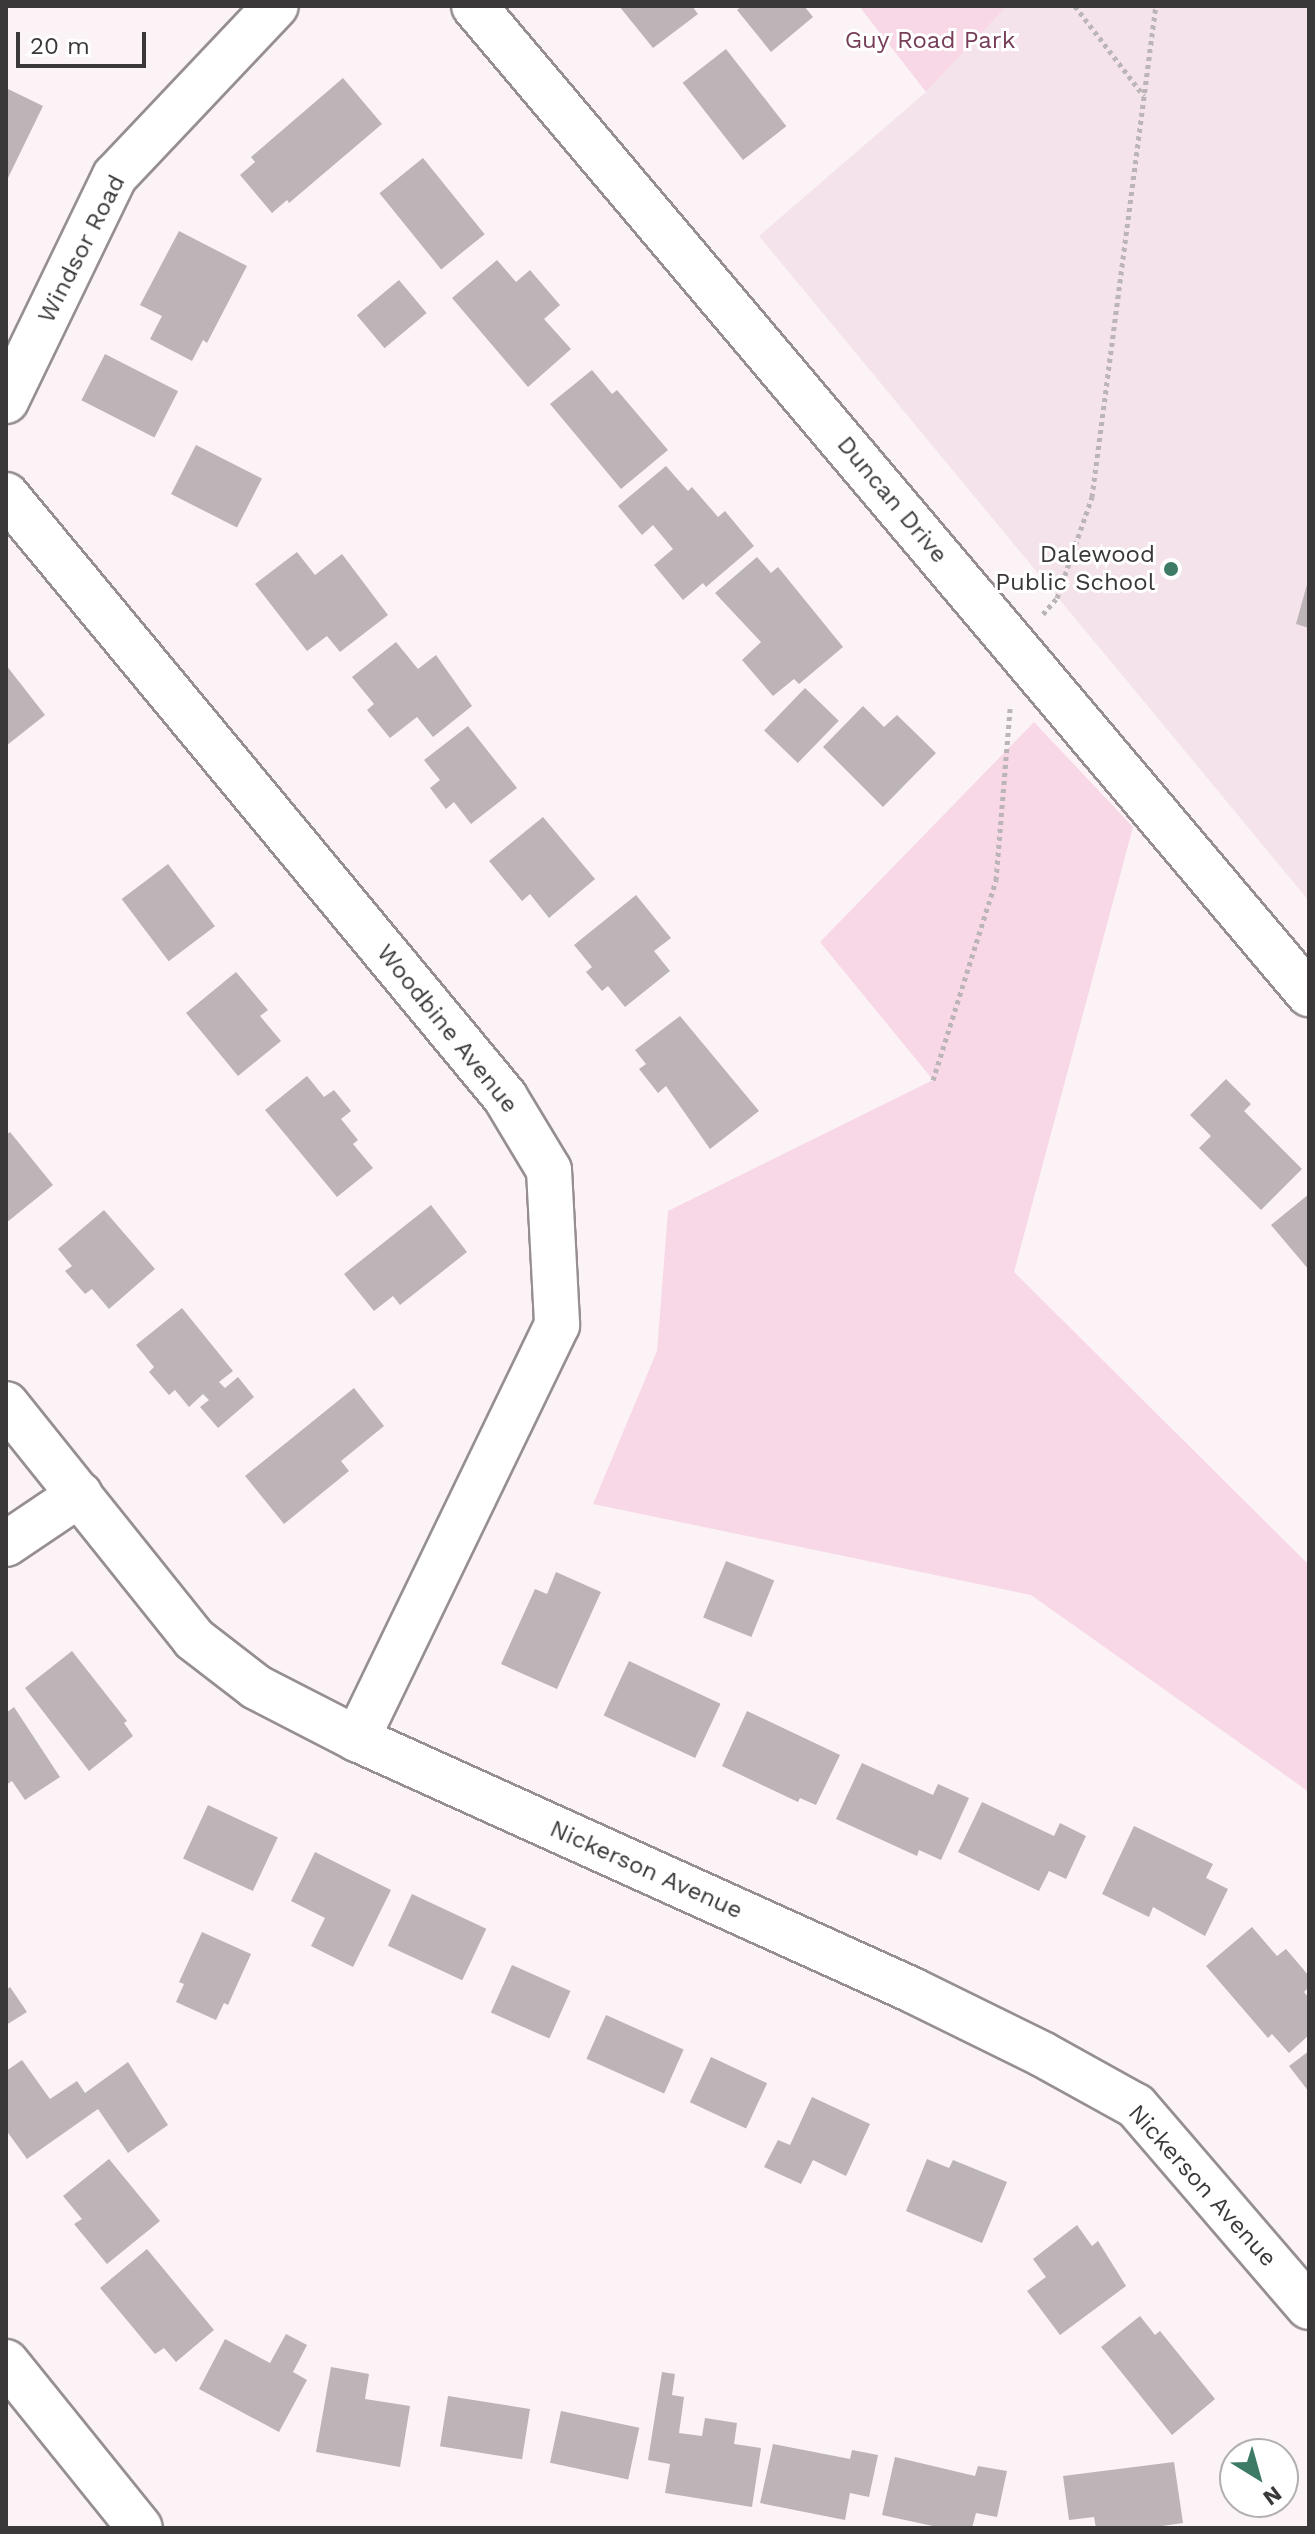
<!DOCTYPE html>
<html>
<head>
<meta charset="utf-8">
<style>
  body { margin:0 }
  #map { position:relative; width:1315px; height:2534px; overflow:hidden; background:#fbf3f6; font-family:"Work Sans",sans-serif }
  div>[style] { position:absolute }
  .built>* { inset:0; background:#f4e3ea }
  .green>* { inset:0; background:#f8d8e6 }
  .building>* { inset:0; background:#bcb4b7; transform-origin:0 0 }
  .path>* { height:5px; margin-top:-2.5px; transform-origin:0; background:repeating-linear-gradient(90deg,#bbb5b7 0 4px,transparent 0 8px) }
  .roads { filter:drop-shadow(2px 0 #968e92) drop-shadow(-2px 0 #968e92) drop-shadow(0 2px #968e92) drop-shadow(0 -2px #968e92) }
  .minor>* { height:44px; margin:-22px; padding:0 22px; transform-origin:22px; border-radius:22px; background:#fff }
  .dots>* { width:22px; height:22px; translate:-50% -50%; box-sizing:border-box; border:4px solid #fff; border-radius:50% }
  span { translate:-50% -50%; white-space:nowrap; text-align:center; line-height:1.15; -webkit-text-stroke:6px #fff; paint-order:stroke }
  .park-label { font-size:24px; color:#763d59 }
  .street-label { font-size:24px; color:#3b3839 }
  .poi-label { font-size:24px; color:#3b3839 }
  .right { translate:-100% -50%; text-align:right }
  .frame { position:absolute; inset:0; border:8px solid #3b3839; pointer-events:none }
  .north { position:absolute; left:1219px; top:2438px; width:80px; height:80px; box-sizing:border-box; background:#fff; border:2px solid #b1afb0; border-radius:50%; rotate:143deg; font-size:22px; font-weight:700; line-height:32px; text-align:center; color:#3b3839 }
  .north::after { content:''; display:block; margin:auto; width:28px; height:36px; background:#3d7b67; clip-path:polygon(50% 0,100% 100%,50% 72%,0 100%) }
  .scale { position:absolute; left:16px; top:32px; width:130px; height:36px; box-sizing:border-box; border:4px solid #3b3839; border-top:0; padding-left:10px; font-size:24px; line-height:28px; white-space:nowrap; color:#3b3839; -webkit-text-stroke:6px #fff; paint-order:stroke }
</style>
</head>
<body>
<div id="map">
  <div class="built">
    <div style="clip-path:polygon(1007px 6px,1309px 6px,1309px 901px,759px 236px,926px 92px)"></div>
  </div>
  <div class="green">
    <div style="clip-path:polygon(859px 6px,1007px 6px,926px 92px)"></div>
    <div style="clip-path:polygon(1034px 722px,1133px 827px,1014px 1272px,1309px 1565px,1309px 1792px,1031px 1595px,593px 1504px,657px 1351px,668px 1211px,933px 1080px,820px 942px)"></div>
  </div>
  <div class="building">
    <div style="clip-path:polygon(619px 6px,692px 6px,698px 14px,653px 48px)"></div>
    <div style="clip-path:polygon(742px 6px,804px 6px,813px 17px,771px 52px,737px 10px)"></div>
    <div style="left:726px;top:49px;width:98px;height:55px;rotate:52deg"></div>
    <div style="clip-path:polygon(343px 78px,382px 124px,289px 203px,287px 200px,272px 213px,240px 175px,255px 162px,251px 157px)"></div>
    <div style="clip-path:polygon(6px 88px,43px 106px,6px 182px)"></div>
    <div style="left:423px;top:158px;width:98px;height:56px;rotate:51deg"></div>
    <div style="clip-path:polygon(179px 231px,247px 266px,207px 343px,203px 340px,192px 361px,150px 339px,162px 316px,140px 305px)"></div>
    <div style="clip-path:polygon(497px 260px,516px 282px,530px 270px,560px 305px,544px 319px,571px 349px,528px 387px,452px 298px)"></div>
    <div style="left:399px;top:280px;width:43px;height:55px;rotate:50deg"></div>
    <div style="left:105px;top:354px;width:82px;height:52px;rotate:27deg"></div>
    <div style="clip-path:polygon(592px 370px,612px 394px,617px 390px,668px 450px,621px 489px,550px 404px)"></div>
    <div style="left:196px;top:445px;width:74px;height:55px;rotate:27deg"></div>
    <div style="clip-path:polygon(666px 466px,688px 491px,692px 487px,718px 517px,725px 511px,754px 546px,706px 587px,703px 583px,683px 600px,654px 565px,673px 549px,653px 525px,642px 535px,618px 506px)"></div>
    <div style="clip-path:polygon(297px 552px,315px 575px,342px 554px,388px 615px,340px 652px,327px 636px,307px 651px,255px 584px)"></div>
    <div style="clip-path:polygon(757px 557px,771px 573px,778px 567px,843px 647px,799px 684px,794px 679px,773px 696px,742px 660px,761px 642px,715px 593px)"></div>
    <div style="clip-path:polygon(1308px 581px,1309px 581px,1309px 628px,1296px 624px)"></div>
    <div style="clip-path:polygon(396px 642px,418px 669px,436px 655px,472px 706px,433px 737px,417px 717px,390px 738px,367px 710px,374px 704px,352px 677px)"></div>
    <div style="clip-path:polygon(6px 665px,45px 715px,6px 746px)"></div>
    <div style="left:805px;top:688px;width:47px;height:59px;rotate:44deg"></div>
    <div style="clip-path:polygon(863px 706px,884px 727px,897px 715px,936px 753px,883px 807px,823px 747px)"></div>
    <div style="clip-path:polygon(468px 726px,517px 788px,471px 824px,454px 802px,446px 809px,430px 788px,440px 780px,424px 760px)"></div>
    <div style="clip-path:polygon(543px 817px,595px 879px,549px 918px,530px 894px,522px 901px,489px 861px)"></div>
    <div style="left:168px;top:864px;width:78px;height:58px;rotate:53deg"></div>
    <div style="clip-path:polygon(636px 895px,671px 938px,654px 951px,670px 971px,625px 1007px,608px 986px,602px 991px,586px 972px,592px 967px,574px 945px)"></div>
    <div style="clip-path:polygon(236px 972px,268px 1010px,260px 1016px,281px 1041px,238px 1076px,186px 1013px)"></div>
    <div style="clip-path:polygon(680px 1016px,759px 1111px,710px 1149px,666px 1086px,658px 1093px,639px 1069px,646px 1064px,635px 1050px)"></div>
    <div style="clip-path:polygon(307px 1076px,324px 1097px,334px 1090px,351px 1111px,341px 1119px,358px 1140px,353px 1144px,373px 1168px,337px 1197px,265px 1110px)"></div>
    <div style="clip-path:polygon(1226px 1079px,1251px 1104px,1244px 1111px,1302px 1169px,1261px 1210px,1199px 1148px,1211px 1136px,1190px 1115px)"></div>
    <div style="clip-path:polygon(10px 1132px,53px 1185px,6px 1223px,6px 1135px)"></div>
    <div style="clip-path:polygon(1309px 1194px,1309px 1270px,1271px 1225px)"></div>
    <div style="clip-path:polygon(431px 1205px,467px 1252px,400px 1305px,393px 1296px,374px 1311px,344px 1274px)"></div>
    <div style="clip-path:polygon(104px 1210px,155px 1269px,109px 1309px,92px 1289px,85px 1294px,65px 1271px,72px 1266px,58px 1249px)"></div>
    <div style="clip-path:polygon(182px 1308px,233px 1371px,219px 1382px,225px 1388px,238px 1377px,254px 1397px,218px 1428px,200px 1407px,209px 1400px,203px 1394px,189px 1407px,175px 1390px,169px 1395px,149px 1372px,154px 1367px,136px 1345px)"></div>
    <div style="clip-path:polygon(354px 1388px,384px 1426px,341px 1461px,349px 1471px,284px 1524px,245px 1476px)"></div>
    <div style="left:726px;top:1561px;width:52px;height:61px;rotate:22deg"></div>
    <div style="clip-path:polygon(556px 1572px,601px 1592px,557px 1689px,501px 1664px,535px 1589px,547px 1594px)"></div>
    <div style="clip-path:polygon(72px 1651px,127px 1721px,124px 1723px,133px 1736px,89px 1771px,25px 1688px)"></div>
    <div style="left:629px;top:1661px;width:101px;height:60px;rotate:25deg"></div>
    <div style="clip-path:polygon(14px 1707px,60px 1777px,25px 1800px,12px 1781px,6px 1785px,6px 1713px)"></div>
    <div style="clip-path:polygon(747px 1711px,840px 1755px,816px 1805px,800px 1798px,798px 1802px,722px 1766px)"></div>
    <div style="clip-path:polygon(862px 1763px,933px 1795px,938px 1784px,969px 1798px,941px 1860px,919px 1850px,917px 1856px,836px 1819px)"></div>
    <div style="clip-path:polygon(982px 1802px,1054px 1836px,1060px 1823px,1086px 1836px,1066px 1879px,1049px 1871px,1039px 1891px,958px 1852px)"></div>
    <div style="left:208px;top:1805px;width:77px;height:59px;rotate:25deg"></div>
    <div style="clip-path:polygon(1134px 1826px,1213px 1864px,1206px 1878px,1228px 1889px,1205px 1936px,1153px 1907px,1149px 1917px,1102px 1894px)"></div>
    <div style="clip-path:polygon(315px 1852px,391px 1890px,353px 1967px,311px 1946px,325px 1918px,291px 1901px)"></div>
    <div style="left:412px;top:1894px;width:82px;height:57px;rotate:25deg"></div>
    <div style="clip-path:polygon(1252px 1927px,1277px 1956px,1286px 1949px,1309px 1976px,1309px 1987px,1304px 1992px,1309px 1998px,1309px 2035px,1289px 2053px,1272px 2034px,1268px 2038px,1206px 1966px)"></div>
    <div style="clip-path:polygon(202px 1932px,251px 1954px,228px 2005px,224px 2003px,216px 2020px,176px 2002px,184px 1984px,179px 1982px)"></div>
    <div style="left:512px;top:1965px;width:64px;height:52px;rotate:24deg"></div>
    <div style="clip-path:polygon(10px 1987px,27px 2012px,6px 2025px,6px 1990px)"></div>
    <div style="left:606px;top:2015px;width:85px;height:48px;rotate:24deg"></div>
    <div style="clip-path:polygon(1309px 2051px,1309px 2092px,1289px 2066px)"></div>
    <div style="left:711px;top:2057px;width:62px;height:50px;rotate:25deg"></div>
    <div style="clip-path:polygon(22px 2060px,50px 2099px,77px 2081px,85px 2093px,128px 2062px,168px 2125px,128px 2153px,98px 2109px,27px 2159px,6px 2130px,6px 2071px)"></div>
    <div style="clip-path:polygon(812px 2097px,870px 2124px,846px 2176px,813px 2160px,801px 2184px,764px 2167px,778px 2140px,790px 2145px)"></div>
    <div style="clip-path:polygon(109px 2159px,160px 2221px,107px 2264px,74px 2224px,82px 2219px,63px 2196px)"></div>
    <div style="clip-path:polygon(927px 2159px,949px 2168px,953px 2160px,1007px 2182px,982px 2243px,906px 2211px)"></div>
    <div style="clip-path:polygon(1077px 2225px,1092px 2246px,1098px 2241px,1126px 2286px,1060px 2335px,1027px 2291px,1046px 2277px,1033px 2259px)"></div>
    <div style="clip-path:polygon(147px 2249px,214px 2330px,176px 2362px,164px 2348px,155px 2354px,100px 2288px)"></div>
    <div style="clip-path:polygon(1140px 2316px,1155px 2335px,1160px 2331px,1215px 2399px,1172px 2435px,1101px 2347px)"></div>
    <div style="clip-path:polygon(286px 2334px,307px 2345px,293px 2372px,307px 2380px,279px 2432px,199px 2389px,225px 2339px,270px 2363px)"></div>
    <div style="clip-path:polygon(331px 2367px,369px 2374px,365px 2399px,410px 2406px,400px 2467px,316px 2452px)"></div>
    <div style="clip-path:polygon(662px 2372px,675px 2374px,672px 2395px,684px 2397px,679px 2433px,702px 2436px,705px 2418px,737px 2423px,734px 2444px,761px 2448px,752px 2507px,665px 2493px,670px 2464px,648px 2460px)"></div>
    <div style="left:448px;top:2396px;width:83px;height:51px;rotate:9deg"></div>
    <div style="left:561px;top:2411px;width:80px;height:53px;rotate:12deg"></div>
    <div style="clip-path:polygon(773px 2444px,850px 2459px,852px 2450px,878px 2455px,869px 2497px,850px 2493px,845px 2520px,760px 2503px)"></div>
    <div style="clip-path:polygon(895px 2457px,975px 2476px,978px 2466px,1007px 2471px,997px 2517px,976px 2513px,972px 2528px,942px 2528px,882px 2515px)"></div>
    <div style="clip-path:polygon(1174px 2462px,1183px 2523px,1148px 2528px,1096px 2528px,1094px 2517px,1069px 2520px,1063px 2476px)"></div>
  </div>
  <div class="path">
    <div style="left:1075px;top:6px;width:113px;rotate:52.5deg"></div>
    <div style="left:1043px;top:614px;width:21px;rotate:-49deg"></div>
    <div style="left:1057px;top:598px;width:107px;rotate:-70.9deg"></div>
    <div style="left:1092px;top:497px;width:495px;rotate:-82.6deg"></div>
    <div style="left:933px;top:1080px;width:210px;rotate:-72.5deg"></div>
    <div style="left:996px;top:880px;width:172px;rotate:-85.3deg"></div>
  </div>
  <div class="roads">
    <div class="minor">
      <div style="left:474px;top:6px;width:1294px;rotate:49.8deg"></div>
      <div style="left:6px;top:401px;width:250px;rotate:-64.2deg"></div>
      <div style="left:115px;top:176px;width:234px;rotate:-46.6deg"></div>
      <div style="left:6px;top:495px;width:782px;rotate:50.34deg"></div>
      <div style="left:505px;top:1097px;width:85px;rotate:58.9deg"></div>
      <div style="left:549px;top:1170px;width:155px;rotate:87deg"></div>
      <div style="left:557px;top:1325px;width:460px;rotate:115.8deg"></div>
      <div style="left:6px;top:1404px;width:301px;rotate:51.3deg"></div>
      <div style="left:194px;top:1639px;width:78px;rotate:37.7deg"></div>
      <div style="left:256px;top:1687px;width:114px;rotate:27.2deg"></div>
      <div style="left:357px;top:1739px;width:609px;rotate:24.33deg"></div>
      <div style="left:912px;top:1990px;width:145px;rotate:26.2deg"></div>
      <div style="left:1042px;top:2054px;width:107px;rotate:29deg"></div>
      <div style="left:1136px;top:2106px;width:265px;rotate:49.3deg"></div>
      <div style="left:6px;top:1544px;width:89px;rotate:-34deg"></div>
      <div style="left:6px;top:2362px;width:213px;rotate:51.1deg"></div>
    </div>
  </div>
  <div class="dots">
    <div style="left:1171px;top:569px;background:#3d7b67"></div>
  </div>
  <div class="park-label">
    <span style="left:930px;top:41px">Guy Road Park</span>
  </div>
  <div class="street-label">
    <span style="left:82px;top:249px;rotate:-63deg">Windsor Road</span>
    <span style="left:892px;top:500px;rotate:50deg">Duncan Drive</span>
    <span style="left:447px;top:1029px;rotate:51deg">Woodbine Avenue</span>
    <span style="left:646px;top:1870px;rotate:24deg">Nickerson Avenue</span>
    <span style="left:1202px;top:2186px;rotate:48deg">Nickerson Avenue</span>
  </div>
  <div class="poi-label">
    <span class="right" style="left:1155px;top:569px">Dalewood<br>Public School</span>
  </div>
  <div class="frame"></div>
  <div class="north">N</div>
  <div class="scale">20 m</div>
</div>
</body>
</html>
